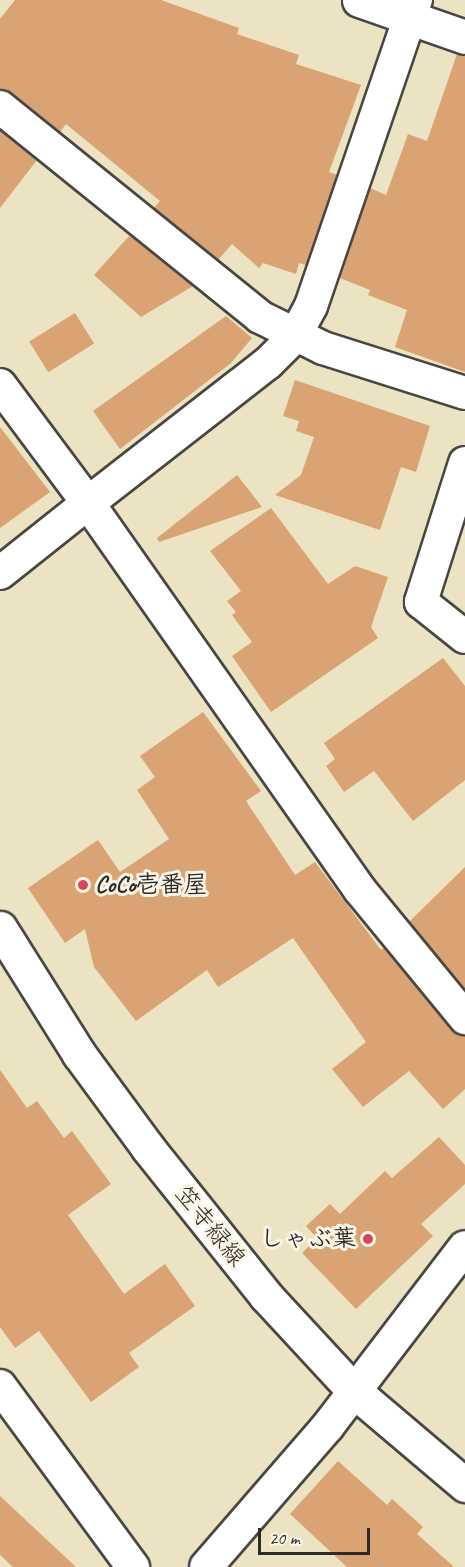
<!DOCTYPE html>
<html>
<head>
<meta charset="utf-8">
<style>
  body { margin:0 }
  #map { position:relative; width:465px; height:1567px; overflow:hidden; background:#ebe3c1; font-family:Caveat,"Klee One",sans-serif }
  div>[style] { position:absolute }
  .building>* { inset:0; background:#daa373; transform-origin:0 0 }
  .roads { filter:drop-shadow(2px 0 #484742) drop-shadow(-2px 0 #484742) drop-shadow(0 2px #484742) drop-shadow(0 -2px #484742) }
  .minor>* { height:32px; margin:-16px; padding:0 16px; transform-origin:16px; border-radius:16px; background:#fff }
  .tertiary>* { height:33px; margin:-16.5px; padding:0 16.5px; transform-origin:16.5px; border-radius:16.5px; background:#fff }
  .dots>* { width:16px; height:16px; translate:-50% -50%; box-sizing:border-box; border:3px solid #fcf5e5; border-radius:50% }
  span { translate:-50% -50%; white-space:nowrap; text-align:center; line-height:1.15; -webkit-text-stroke:6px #fcf5e5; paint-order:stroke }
  .poi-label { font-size:24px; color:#2b2b2b; font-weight:700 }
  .left { translate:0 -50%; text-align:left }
  .right { translate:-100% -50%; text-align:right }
  .street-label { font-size:24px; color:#2b2b2b }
  .scale { position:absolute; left:258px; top:1528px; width:112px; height:27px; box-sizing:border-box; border:3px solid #2b2b2b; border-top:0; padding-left:8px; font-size:18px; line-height:21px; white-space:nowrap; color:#2b2b2b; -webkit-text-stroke:4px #fcf5e5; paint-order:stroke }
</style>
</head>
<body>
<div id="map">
  <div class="building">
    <div style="clip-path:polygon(15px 0,161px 0,239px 28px,237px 34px,299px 55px,296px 64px,361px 85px,329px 172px,337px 175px,306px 265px,299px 263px,296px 274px,263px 263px,259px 268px,232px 244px,218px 260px,154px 208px,160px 201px,66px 124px,60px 132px,11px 93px,0 89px,0 19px)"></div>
    <div style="clip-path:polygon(457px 54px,465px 55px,465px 372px,395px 347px,407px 310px,368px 295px,370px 290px,340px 278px,370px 188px,386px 195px,408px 134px,427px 141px)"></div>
    <div style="clip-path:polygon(0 130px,37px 160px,0 208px)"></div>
    <div style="clip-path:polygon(130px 235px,193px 286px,141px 317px,94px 275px)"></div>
    <div style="left:75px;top:313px;width:36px;height:54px;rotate:58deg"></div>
    <div style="clip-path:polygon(226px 316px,252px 338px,231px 363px,120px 449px,93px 411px)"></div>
    <div style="clip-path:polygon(295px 380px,430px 426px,416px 472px,401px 467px,380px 530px,275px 495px,301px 475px,314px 437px,296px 431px,299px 421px,283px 416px)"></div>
    <div style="clip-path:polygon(0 427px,50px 492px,0 528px)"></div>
    <div style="clip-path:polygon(237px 475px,262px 507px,159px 542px,157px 538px)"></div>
    <div style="clip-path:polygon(271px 508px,328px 584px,355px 566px,388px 577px,371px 627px,378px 638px,271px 712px,232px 656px,252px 642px,232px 615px,236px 612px,227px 601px,241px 591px,210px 551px)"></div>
    <div style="clip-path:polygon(443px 658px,465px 686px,465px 780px,413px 821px,374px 771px,344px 792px,326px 766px,335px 759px,324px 743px)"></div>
    <div style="clip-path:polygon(203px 712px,261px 791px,246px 801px,295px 875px,315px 862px,381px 950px,384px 947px,451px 1029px,465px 1036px,465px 1089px,443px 1109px,409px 1071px,363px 1107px,332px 1069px,366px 1042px,293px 938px,218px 987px,207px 970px,136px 1021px,94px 967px,85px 929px,65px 943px,28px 888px,98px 840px,120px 872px,169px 839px,137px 790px,155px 777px,140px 756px)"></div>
    <div style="clip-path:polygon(465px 867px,465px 990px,409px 922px)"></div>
    <div style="clip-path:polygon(0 1070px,27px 1108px,37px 1101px,64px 1138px,72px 1131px,111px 1184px,68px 1215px,124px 1294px,165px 1264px,195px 1306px,129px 1353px,139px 1367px,91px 1402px,39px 1331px,15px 1348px,0 1327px)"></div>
    <div style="clip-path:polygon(439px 1137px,465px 1165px,465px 1184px,421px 1224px,433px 1236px,356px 1309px,302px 1253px,317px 1238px,306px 1226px,330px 1204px,340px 1214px,385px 1171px,392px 1178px)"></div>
    <div style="clip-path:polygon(338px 1461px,387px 1505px,392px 1499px,423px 1527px,417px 1534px,454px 1567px,347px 1567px,290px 1514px)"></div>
    <div style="clip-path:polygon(0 1496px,76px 1567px,13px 1567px,0 1555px)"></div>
  </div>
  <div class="roads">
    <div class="minor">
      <div style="left:0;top:107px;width:334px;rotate:38.9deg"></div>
      <div style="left:260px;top:317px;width:70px;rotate:26.2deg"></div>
      <div style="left:323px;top:348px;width:149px;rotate:17.6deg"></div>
      <div style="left:0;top:385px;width:147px;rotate:53.3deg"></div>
      <div style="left:88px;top:503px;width:228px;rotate:-37.9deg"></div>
      <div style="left:268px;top:363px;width:38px;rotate:-45deg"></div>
      <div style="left:295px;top:336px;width:34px;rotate:-62deg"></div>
      <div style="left:311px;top:306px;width:324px;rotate:-71.1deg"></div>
      <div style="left:465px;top:463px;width:146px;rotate:107.6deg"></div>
      <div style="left:421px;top:602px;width:56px;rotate:38.5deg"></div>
      <div style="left:0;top:573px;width:112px;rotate:-38.5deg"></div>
      <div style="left:88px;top:503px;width:473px;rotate:54.9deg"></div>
      <div style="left:360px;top:890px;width:166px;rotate:50.6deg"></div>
      <div style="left:0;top:1386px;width:225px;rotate:53.7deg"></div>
      <div style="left:206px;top:1567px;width:186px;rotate:-49.1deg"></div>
      <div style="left:328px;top:1426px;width:225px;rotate:-52.6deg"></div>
    </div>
    <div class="tertiary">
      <div style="left:359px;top:0;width:112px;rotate:19.2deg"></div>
      <div style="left:0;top:928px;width:149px;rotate:57.9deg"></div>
      <div style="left:79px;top:1054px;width:117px;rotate:53.7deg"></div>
      <div style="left:148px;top:1148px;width:189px;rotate:51.4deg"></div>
      <div style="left:266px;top:1296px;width:128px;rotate:47.2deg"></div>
      <div style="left:353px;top:1390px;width:147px;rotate:40.3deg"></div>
    </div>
  </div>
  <div class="dots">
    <div style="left:83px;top:885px;background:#d1495b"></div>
    <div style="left:368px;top:1239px;background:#d1495b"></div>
  </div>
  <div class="poi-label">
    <span class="left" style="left:95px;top:885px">CoCo壱番屋</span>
    <span class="right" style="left:356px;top:1239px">しゃぶ葉</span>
  </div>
  <div class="street-label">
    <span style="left:210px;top:1226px;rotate:51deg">笠寺緑線</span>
  </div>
  <div class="scale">20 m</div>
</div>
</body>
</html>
